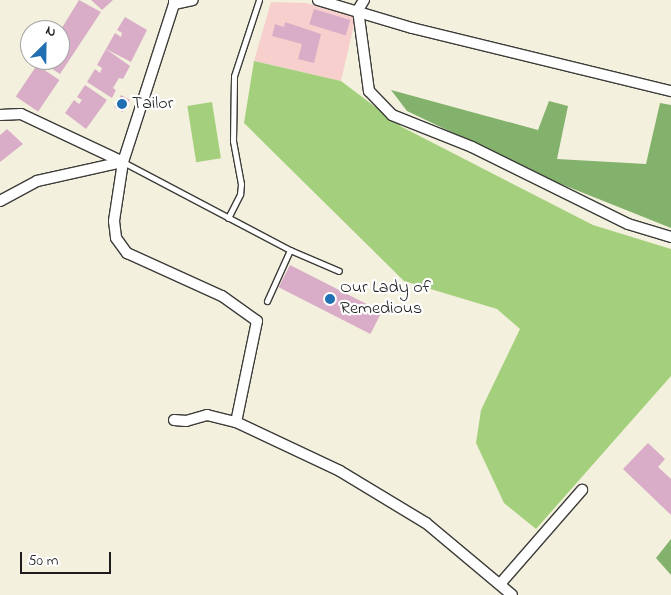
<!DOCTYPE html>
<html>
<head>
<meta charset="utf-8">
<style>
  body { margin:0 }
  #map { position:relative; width:671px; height:595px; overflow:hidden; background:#f3f0dd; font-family:"Indie Flower",sans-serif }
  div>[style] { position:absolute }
  .built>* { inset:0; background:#f7d0ce }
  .green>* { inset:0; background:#a4d07d; transform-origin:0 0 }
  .forest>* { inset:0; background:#83b26c }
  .building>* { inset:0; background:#d9adc7; transform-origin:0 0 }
  .roads { filter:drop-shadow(1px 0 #3c3c39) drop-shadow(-1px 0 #3c3c39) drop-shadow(0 1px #3c3c39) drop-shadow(0 -1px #3c3c39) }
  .lane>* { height:5px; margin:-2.5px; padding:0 2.5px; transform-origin:2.5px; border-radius:2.5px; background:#fff }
  .street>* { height:10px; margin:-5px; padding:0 5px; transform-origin:5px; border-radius:5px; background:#fff }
  .dots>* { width:14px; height:14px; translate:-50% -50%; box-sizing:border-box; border:2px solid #fff; border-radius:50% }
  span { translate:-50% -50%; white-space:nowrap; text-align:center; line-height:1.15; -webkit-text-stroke:4.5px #fff; paint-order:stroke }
  .poi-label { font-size:18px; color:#1c1c1c }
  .left { translate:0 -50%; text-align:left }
  .north { position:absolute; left:20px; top:20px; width:50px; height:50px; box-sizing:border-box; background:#fff; border:1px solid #a4a4a4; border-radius:50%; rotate:23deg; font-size:14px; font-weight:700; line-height:20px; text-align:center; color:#1c1c1c }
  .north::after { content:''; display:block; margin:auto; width:18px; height:22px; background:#1f6fb2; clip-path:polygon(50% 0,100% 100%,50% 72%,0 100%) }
  .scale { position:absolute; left:20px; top:552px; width:91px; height:22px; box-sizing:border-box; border:2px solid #1c1c1c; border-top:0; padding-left:6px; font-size:15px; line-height:18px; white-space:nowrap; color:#1c1c1c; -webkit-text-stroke:4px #fff; paint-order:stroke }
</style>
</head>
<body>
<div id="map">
  <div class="built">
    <div style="clip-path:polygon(271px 2px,306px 3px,356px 16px,341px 81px,254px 61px)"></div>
  </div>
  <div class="green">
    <div style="clip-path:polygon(254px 61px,341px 81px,402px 127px,593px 225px,671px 249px,671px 376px,536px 529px,504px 503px,476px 443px,481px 410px,520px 329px,497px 309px,404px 281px,244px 123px)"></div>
    <div style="left:212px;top:102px;width:57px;height:25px;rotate:81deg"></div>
  </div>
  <div class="forest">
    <div style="clip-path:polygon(391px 90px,538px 130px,549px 101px,568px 106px,557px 159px,646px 164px,660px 103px,671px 105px,671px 228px,556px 182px,407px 111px)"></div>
    <div style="clip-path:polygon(671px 539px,671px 575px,656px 558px)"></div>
  </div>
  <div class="building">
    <div style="clip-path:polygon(79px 0,101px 12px,60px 74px,39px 60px,60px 60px,60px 31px)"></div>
    <div style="clip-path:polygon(91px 0,113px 0,102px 10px)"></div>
    <div style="left:314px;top:9px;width:38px;height:16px;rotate:17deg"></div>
    <div style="clip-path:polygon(125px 17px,147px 30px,131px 62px,106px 49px,115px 33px,121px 37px,122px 33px,117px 30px)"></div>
    <div style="clip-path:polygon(285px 22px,321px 34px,314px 63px,298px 59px,302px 44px,272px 36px,275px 24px,284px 27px)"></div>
    <div style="clip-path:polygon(106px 49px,130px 66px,123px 79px,119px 78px,113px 88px,116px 90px,112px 98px,87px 82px,95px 69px,100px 73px,102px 68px,97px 65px)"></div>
    <div style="left:37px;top:65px;width:27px;height:38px;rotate:34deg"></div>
    <div style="clip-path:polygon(85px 85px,107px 100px,86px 129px,65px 113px,74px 100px,79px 104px,82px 100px,77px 97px)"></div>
    <div style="left:121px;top:95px;width:10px;height:14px;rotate:29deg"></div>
    <div style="clip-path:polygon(7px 129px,23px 144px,0 162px,0 135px)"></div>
    <div style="left:290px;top:265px;width:103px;height:25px;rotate:27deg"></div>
    <div style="clip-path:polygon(648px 443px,665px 459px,658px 467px,671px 479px,671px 515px,623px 469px)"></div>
  </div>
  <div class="roads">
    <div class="lane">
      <div style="left:123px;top:162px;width:189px;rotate:27.8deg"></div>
      <div style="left:290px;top:250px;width:56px;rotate:114.3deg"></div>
      <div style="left:228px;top:218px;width:27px;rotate:-63deg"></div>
      <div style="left:240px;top:194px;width:10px;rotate:-84deg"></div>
      <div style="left:241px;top:184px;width:44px;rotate:-100.5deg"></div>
      <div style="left:233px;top:141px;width:65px;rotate:-89.1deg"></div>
      <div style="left:234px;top:76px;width:80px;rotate:-71.8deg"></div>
      <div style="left:290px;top:250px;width:53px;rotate:23.2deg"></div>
    </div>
    <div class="street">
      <div style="left:174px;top:0;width:4px;rotate:90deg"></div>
      <div style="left:174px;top:4px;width:19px;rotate:-12deg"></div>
      <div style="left:318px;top:0;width:98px;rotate:16.6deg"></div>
      <div style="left:412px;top:28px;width:267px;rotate:13.7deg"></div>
      <div style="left:364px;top:0;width:12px;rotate:121deg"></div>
      <div style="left:358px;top:10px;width:82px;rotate:82.3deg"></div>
      <div style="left:369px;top:91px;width:33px;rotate:46deg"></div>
      <div style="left:392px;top:115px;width:86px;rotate:21.8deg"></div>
      <div style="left:472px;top:147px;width:174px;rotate:26.3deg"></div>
      <div style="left:628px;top:224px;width:45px;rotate:16.8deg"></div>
      <div style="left:0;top:115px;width:21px;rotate:-3deg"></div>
      <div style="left:21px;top:114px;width:113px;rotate:25.2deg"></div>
      <div style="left:123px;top:162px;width:166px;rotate:-72.1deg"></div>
      <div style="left:0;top:201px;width:42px;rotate:-28.4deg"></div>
      <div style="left:37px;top:181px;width:88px;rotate:-12.5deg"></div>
      <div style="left:123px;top:162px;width:60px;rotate:98.7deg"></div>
      <div style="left:114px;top:221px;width:17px;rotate:83deg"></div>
      <div style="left:116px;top:238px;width:19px;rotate:54deg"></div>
      <div style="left:127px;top:253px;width:104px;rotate:24.4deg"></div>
      <div style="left:222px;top:296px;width:43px;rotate:35.5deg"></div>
      <div style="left:257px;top:321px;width:103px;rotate:101.7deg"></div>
      <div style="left:236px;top:422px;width:115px;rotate:25.2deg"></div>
      <div style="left:340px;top:471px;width:100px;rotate:31.2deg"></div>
      <div style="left:426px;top:523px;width:112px;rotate:39.9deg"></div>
      <div style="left:174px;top:420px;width:12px;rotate:5deg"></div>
      <div style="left:186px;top:421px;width:22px;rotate:-16deg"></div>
      <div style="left:207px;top:415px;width:30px;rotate:14deg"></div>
      <div style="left:500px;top:584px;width:125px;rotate:-48.9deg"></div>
    </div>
  </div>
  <div class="dots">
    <div style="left:122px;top:104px;background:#1f6fb2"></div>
    <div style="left:330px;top:299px;background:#1f6fb2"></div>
  </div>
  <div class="poi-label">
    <span class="left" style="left:132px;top:104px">Tailor</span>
    <span class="left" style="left:340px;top:299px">Our Lady of<br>Remedious</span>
  </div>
  <div class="north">N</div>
  <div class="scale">50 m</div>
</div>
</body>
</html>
